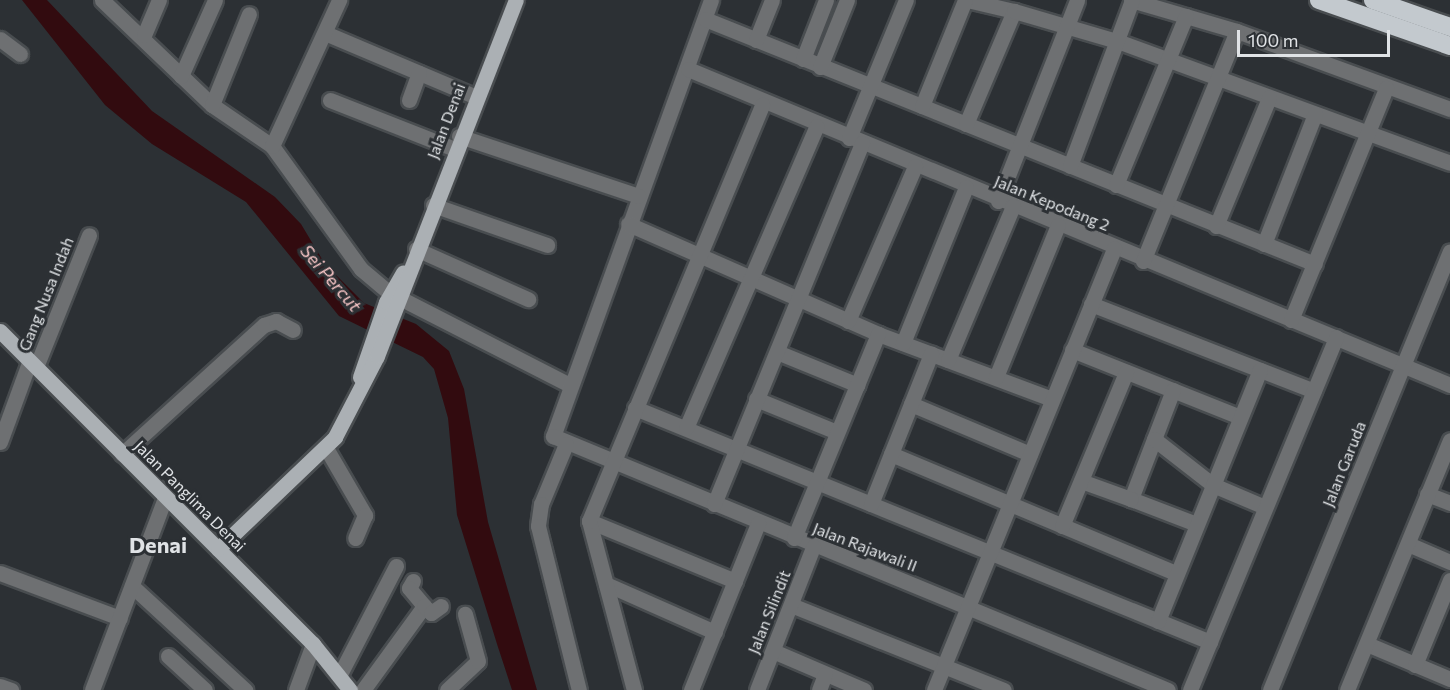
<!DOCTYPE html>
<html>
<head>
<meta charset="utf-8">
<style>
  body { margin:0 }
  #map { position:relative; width:1450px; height:690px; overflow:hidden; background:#2c3034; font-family:Commissioner,sans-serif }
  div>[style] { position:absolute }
  .water>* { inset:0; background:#320b0f }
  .roads { filter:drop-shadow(2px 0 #494d50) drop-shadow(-2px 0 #494d50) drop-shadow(0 2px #494d50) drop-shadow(0 -2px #494d50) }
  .minor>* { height:15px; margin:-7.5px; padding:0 7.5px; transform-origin:7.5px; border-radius:7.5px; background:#6e7072 }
  .major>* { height:15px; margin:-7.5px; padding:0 7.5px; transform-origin:7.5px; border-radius:7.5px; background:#abb0b4 }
  .highway>* { height:18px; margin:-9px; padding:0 9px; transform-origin:9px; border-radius:9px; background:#c3c9ce }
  span { translate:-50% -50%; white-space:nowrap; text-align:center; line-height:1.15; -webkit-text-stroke:6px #2c3034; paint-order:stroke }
  .street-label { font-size:16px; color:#e0e3e6 }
  .water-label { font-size:18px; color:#f5c4c5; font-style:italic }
  .district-label { font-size:22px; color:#e0e3e6; font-weight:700 }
  .scale { position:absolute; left:1237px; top:30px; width:153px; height:27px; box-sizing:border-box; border:3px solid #e0e3e6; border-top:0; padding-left:8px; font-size:18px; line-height:21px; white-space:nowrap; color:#e0e3e6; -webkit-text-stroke:4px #2c3034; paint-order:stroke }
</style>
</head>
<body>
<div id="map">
  <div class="water">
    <div style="clip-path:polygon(22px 0,47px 0,152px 111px,275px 197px,301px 224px,325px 264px,364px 303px,416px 324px,449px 351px,464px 389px,488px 522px,537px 690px,512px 690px,497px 644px,457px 515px,448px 418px,434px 369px,423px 357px,339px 316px,246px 202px,152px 144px,105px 105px)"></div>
  </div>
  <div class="roads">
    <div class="minor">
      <div style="left:102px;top:0;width:152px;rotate:43.7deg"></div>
      <div style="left:212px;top:105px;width:73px;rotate:34.3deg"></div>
      <div style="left:272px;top:146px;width:152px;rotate:54.1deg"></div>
      <div style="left:361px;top:269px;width:38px;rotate:40deg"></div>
      <div style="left:390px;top:293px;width:200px;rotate:27.1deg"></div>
      <div style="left:711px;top:0;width:464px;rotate:109.9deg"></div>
      <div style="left:553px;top:436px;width:665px;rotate:22.44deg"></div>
      <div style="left:967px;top:0;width:48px;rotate:13.2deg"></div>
      <div style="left:1131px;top:0;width:110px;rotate:16.3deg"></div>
      <div style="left:1237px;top:31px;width:227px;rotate:20.1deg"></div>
      <div style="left:705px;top:19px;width:657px;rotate:21.88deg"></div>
      <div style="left:325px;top:33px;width:162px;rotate:22.9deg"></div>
      <div style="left:144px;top:35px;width:38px;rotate:-67deg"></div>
      <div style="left:0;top:39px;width:25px;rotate:37deg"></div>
      <div style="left:756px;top:40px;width:43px;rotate:-68.2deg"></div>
      <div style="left:803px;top:59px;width:63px;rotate:-68.7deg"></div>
      <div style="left:820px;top:67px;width:72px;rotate:-68.1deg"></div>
      <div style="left:688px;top:69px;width:825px;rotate:22.52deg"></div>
      <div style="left:181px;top:76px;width:83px;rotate:-65.9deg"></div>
      <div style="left:330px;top:100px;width:134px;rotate:21.4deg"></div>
      <div style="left:409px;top:100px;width:29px;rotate:-70deg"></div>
      <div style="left:212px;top:105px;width:98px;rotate:-67.9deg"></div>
      <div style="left:922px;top:106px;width:114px;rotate:-67.9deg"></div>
      <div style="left:966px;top:124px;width:123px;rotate:-67deg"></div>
      <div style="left:1014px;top:11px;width:110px;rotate:16.3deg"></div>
      <div style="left:1120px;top:42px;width:351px;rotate:20.1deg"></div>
      <div style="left:459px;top:136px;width:189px;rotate:18.5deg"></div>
      <div style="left:849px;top:138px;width:149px;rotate:-67.6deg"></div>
      <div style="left:272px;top:146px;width:161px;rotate:-65.3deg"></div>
      <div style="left:1070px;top:166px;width:177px;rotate:-69.5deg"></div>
      <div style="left:1116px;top:185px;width:183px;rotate:-67.5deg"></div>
      <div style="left:998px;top:201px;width:216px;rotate:-68.5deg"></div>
      <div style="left:433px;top:205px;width:121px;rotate:19.3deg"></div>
      <div style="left:628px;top:224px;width:273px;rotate:23.7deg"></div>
      <div style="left:878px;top:334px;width:186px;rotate:20.5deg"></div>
      <div style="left:1216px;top:226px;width:139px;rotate:-67.5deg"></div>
      <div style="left:1264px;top:244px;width:140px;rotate:-68.6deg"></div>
      <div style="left:416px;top:249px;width:123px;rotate:24.1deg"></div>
      <div style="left:1143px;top:261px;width:248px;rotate:-67.8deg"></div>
      <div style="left:1091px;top:304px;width:239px;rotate:21.3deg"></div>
      <div style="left:1291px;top:320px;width:251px;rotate:-67.7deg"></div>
      <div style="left:848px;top:321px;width:169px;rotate:-66.6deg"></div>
      <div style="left:903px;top:343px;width:168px;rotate:-68deg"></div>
      <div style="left:1072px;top:350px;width:181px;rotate:21.7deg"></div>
      <div style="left:777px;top:352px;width:87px;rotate:22.2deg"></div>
      <div style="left:948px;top:360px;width:167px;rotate:-67.1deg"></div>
      <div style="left:36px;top:367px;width:142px;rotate:-68.1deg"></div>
      <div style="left:996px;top:377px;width:164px;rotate:-67.8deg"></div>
      <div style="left:1173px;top:390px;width:117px;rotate:111.1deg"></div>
      <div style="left:1131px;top:499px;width:70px;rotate:21deg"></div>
      <div style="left:756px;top:399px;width:87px;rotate:22.2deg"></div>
      <div style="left:911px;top:404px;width:129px;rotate:22.8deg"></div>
      <div style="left:635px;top:408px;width:621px;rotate:22.14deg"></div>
      <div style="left:686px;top:428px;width:329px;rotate:-66.6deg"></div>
      <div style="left:1154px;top:439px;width:75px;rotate:37.9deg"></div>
      <div style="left:1213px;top:485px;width:56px;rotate:22.9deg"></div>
      <div style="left:0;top:442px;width:87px;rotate:-69.9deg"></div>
      <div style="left:566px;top:444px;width:65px;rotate:112.6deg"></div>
      <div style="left:541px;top:504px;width:22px;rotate:98deg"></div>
      <div style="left:538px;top:526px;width:169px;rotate:76deg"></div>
      <div style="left:326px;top:448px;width:78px;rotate:59.8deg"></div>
      <div style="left:365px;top:515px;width:25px;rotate:113deg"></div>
      <div style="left:122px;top:454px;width:192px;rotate:-42.3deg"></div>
      <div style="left:264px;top:325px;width:13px;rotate:-18deg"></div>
      <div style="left:276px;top:321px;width:19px;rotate:28deg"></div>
      <div style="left:891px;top:454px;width:309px;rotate:22.7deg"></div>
      <div style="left:1081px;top:481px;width:53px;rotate:19.8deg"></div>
      <div style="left:1427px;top:494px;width:25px;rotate:21deg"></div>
      <div style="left:714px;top:504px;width:390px;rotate:-67.7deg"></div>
      <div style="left:871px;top:504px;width:162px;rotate:-68.2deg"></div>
      <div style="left:589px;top:521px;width:158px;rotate:22.3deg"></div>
      <div style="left:1062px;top:526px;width:167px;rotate:-67.4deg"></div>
      <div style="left:794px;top:538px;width:221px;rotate:-67.6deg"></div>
      <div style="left:1408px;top:544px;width:46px;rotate:23.2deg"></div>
      <div style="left:0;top:573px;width:128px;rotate:20.6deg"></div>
      <div style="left:413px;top:581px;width:8px;rotate:120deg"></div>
      <div style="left:409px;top:588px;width:23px;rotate:50deg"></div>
      <div style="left:606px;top:584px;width:119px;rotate:23.8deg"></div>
      <div style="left:132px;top:586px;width:154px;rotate:42.6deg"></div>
      <div style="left:791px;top:605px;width:229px;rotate:21.8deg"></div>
      <div style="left:1158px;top:621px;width:271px;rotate:-67.9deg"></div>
      <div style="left:1367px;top:644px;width:90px;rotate:22.9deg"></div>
      <div style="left:773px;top:651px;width:99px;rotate:23.2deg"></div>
      <div style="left:168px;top:656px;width:50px;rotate:42.6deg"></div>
      <div style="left:1415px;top:665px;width:92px;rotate:-67.6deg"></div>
      <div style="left:339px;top:676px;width:124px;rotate:-62.6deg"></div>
      <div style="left:0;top:686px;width:12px;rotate:20deg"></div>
      <div style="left:92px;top:690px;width:205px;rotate:-69.2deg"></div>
      <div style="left:296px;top:690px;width:49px;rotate:-69.7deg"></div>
      <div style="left:363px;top:690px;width:104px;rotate:-54deg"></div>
      <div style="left:424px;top:606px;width:10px;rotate:45deg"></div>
      <div style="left:431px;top:613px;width:12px;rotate:-35deg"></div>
      <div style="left:447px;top:690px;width:42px;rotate:-43.1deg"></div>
      <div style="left:478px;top:661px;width:49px;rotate:-105.5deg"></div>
      <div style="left:634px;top:690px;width:175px;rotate:-104.9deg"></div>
      <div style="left:589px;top:521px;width:451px;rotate:-67.4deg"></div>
      <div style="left:691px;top:690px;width:180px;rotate:-68.1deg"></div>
      <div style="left:757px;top:690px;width:154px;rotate:-68.6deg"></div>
      <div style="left:819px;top:690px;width:17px;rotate:-69deg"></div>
      <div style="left:934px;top:690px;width:477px;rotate:-67.8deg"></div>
      <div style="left:1190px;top:690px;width:382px;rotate:-67.5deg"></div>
      <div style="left:1270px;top:690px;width:474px;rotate:-67.7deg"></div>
      <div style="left:1347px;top:690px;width:270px;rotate:-67.6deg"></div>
    </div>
    <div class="major">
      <div style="left:0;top:331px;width:443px;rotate:45deg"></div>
      <div style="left:313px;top:644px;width:59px;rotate:51.2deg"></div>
      <div style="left:360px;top:377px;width:79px;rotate:-70.9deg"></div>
      <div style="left:386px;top:302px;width:34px;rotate:-60deg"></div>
      <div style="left:218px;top:549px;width:162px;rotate:-43.7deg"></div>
      <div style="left:335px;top:437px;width:91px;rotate:-62.6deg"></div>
      <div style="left:377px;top:356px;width:382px;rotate:-68.7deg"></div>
    </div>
    <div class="highway">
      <div style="left:1319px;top:0;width:139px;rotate:19.3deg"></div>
      <div style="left:1373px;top:0;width:82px;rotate:19.3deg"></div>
    </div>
  </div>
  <div class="street-label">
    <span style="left:446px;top:121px;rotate:-69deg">Jalan Denai</span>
    <span style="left:1052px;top:203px;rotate:22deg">Jalan Kepodang 2</span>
    <span style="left:46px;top:294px;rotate:-68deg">Gang Nusa Indah</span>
    <span style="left:1344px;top:464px;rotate:-68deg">Jalan Garuda</span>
    <span style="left:190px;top:496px;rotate:45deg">Jalan Panglima Denai</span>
    <span style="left:865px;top:547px;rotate:21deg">Jalan Rajawali II</span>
    <span style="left:769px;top:612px;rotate:-68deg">Jalan Silindit</span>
  </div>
  <div class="water-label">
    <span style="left:331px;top:278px;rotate:49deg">Sei Percut</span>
  </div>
  <div class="district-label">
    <span style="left:158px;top:545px">Denai</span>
  </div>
  <div class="scale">100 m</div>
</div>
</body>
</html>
